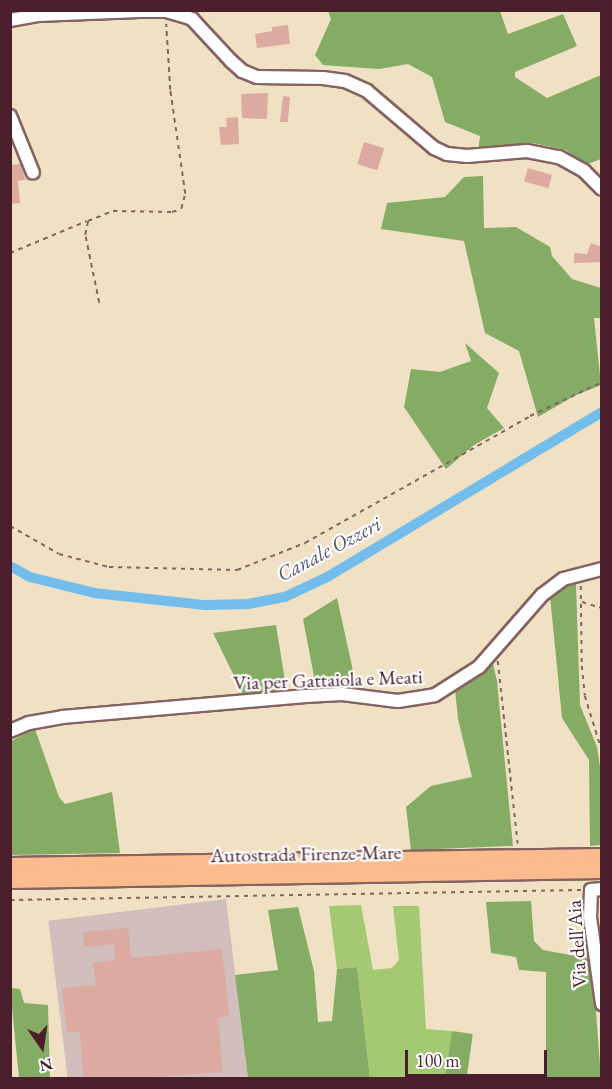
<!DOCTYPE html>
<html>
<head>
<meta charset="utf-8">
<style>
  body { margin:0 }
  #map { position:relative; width:612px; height:1089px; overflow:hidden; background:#f1e1c4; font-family:"EB Garamond",serif }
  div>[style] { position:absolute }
  .industrial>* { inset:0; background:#d1bfbd; transform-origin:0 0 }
  .green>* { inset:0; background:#a5c872 }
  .forest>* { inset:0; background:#84ac64; transform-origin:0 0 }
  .canal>* { height:10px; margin:-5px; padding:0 5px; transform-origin:5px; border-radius:5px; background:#72bdeb }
  .building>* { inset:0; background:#ddaaa2; transform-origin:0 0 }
  .path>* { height:1.5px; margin-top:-0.75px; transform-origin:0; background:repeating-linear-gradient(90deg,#846361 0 4.5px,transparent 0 9px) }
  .roads { filter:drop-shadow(2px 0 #846361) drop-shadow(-2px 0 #846361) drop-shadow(0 2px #846361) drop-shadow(0 -2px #846361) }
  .minor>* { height:12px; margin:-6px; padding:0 6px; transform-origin:6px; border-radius:6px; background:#fff }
  .highway>* { height:16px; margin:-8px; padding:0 8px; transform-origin:8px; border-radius:8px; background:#fbbb8d }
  span { translate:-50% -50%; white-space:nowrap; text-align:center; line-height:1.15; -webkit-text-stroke:4.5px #fff; paint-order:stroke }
  .street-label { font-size:20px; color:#4a1f2b }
  .water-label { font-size:21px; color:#58566e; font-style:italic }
  .frame { position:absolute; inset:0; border:12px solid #4a1f2b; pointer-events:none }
  .north { position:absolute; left:12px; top:1017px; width:60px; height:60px; -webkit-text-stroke:4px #fff; paint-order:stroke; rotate:167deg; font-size:16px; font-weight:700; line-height:24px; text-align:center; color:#4a1f2b }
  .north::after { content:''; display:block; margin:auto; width:21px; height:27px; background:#4a1f2b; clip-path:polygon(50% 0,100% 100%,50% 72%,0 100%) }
  .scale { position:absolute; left:405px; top:1050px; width:142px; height:27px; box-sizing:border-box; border:3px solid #4a1f2b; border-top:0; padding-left:8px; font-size:18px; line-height:21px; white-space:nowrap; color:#4a1f2b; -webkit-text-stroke:4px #fff; paint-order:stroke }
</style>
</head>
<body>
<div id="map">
  <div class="industrial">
    <div style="left:226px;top:899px;width:180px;height:179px;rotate:83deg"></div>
  </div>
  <div class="green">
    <div style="clip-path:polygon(361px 905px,373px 970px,392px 968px,399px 960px,393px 906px,419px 906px,426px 1029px,452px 1031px,453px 1078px,370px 1078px,357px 967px,337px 969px,329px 906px)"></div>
  </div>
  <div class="forest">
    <div style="clip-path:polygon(328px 11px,500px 11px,508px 34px,563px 14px,577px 46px,515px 72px,515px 77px,547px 98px,601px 75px,601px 159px,585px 165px,566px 150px,533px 143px,478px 152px,480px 136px,445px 122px,432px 77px,408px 64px,379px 69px,323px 65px,315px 55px,331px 19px)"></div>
    <div style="clip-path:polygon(483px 176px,484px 228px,516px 227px,550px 247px,552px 256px,572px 279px,601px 288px,601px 318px,594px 318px,601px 385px,574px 396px,538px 417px,519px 351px,485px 333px,464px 241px,381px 229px,387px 203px,445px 197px,464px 177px)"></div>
    <div style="clip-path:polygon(465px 343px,499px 373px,487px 408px,504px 428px,474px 445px,446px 469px,404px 407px,411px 369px,440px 372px,471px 361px)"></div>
    <div style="clip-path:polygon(573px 581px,576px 584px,580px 705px,597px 747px,601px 773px,601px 845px,590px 846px,589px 760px,562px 718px,550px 596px)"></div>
    <div style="clip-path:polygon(337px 598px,356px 684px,316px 687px,303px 619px)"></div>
    <div style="clip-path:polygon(276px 625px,287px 693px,244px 696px,213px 633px)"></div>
    <div style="clip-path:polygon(492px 659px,497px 681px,513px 846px,411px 850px,406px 807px,431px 786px,472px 777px,458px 719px,455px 689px)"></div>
    <div style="clip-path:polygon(35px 729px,59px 797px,65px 804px,112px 792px,120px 853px,11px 855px,11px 741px)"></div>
    <div style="clip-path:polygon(531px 901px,534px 941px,543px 950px,592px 959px,601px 1078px,546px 1078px,546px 972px,519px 970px,516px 957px,491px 953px,486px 902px)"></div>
    <div style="clip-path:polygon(298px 907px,314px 971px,318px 1022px,332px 1021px,337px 969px,357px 967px,370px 1078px,248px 1078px,235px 975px,278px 970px,268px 910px)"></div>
    <div style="clip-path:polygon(10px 988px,20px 989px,24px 1003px,48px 1005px,50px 1078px,19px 1078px)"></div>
    <div style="left:452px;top:1031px;width:21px;height:47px;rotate:8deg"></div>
  </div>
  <div class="canal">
    <div style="left:10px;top:566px;width:23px;rotate:29deg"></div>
    <div style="left:30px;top:577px;width:66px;rotate:14deg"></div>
    <div style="left:94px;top:593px;width:112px;rotate:6.2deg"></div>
    <div style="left:205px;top:605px;width:43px;rotate:-1.3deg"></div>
    <div style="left:248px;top:604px;width:38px;rotate:-11deg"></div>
    <div style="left:285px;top:597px;width:49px;rotate:-25.5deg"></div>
    <div style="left:329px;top:576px;width:318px;rotate:-31deg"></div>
  </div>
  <div class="building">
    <div style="clip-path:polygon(288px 25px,290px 44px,257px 48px,255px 34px,272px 31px,272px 27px)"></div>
    <div style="clip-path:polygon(268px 93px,267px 119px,242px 118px,241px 94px)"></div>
    <div style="clip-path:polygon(283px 96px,290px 97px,288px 122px,280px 122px)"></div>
    <div style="clip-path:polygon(238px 117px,239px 144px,221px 145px,219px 127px,227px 127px,226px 118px)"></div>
    <div style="left:364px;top:142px;width:21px;height:23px;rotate:17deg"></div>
    <div style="clip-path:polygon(21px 164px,25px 180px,18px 181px,20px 203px,10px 204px,10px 165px)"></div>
    <div style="left:528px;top:168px;width:25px;height:14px;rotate:16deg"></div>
    <div style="clip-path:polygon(591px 243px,602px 247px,602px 262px,574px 263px,574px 253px,587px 254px)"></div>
    <div style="clip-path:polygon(128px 928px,131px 958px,222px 949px,229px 1016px,218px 1018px,223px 1072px,140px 1078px,83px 1078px,80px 1031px,67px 1033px,62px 988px,96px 985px,93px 963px,115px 960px,114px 944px,84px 947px,83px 932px)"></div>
  </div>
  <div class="path">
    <div style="left:10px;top:253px;width:83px;rotate:-22.6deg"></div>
    <div style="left:99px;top:303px;width:69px;rotate:-101.6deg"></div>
    <div style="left:85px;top:235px;width:14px;rotate:-78deg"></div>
    <div style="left:88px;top:221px;width:27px;rotate:-22deg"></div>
    <div style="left:113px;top:211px;width:59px;rotate:1deg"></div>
    <div style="left:172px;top:212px;width:9px;rotate:-18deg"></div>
    <div style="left:181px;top:209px;width:16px;rotate:-75deg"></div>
    <div style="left:185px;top:194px;width:105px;rotate:-98.2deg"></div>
    <div style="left:170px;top:90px;width:66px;rotate:-93.5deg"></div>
    <div style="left:10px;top:526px;width:56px;rotate:29.7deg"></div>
    <div style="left:59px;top:554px;width:52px;rotate:14.6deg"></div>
    <div style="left:109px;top:567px;width:128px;rotate:1.3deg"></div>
    <div style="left:237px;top:570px;width:73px;rotate:-21.7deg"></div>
    <div style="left:305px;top:543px;width:258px;rotate:-29.4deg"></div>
    <div style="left:530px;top:416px;width:80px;rotate:-25.3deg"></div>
    <div style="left:581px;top:586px;width:80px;rotate:89.3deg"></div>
    <div style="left:582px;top:666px;width:30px;rotate:84deg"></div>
    <div style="left:585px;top:696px;width:58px;rotate:72.8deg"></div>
    <div style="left:582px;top:602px;width:21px;rotate:17deg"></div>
    <div style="left:498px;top:661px;width:184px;rotate:83.8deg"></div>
    <div style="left:10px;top:900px;width:571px;rotate:-1deg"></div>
  </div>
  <div class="roads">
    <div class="minor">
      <div style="left:10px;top:20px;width:28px;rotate:-10deg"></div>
      <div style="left:38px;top:15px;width:101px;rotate:-2.3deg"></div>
      <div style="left:139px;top:11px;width:27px"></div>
      <div style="left:166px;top:11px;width:19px;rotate:16deg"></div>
      <div style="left:184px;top:16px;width:9px;rotate:21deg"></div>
      <div style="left:192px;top:19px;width:57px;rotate:47.1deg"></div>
      <div style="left:231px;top:61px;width:15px;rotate:42deg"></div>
      <div style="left:242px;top:71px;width:16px;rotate:22deg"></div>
      <div style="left:257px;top:77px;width:66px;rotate:0.9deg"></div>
      <div style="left:323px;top:78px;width:22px;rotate:8deg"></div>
      <div style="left:345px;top:81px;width:24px;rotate:24deg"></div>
      <div style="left:367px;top:91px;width:88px;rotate:40.4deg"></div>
      <div style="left:434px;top:148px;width:14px;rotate:25deg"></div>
      <div style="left:447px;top:154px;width:20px;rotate:6deg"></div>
      <div style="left:467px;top:156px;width:60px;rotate:-4.8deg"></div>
      <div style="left:527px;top:151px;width:33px;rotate:11deg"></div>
      <div style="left:559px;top:157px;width:29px;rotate:29deg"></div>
      <div style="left:584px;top:171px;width:25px;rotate:45deg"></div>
      <div style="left:10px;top:116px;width:61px;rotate:68deg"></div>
      <div style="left:10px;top:731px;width:21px;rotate:-23deg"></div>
      <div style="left:29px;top:723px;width:34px;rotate:-10deg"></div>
      <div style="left:62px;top:717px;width:245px;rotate:-4.9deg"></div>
      <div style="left:306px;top:696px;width:36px;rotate:-3deg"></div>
      <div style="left:342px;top:694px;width:56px;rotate:7.1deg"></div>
      <div style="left:398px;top:701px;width:37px;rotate:-9deg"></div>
      <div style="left:435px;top:695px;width:52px;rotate:-32.5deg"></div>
      <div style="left:479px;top:667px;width:96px;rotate:-48.8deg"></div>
      <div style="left:542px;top:595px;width:26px;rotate:-37deg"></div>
      <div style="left:563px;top:579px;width:40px;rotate:-14.4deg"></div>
      <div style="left:602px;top:889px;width:11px;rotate:175deg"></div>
      <div style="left:591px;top:890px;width:27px;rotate:92deg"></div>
      <div style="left:590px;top:917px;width:88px;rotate:82.1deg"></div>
    </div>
    <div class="highway">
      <div style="left:10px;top:866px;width:592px;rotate:-0.87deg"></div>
      <div style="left:10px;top:880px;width:592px;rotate:-0.97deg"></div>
    </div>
  </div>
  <div class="street-label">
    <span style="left:328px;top:680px;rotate:-2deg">Via per Gattaiola e Meati</span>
    <span style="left:306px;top:854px;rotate:-1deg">Autostrada Firenze-Mare</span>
    <span style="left:577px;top:944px;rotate:-94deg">Via dell'Aia</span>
  </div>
  <div class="water-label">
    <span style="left:329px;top:549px;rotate:-28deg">Canale Ozzeri</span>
  </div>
  <div class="frame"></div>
  <div class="north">N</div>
  <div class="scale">100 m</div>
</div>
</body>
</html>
